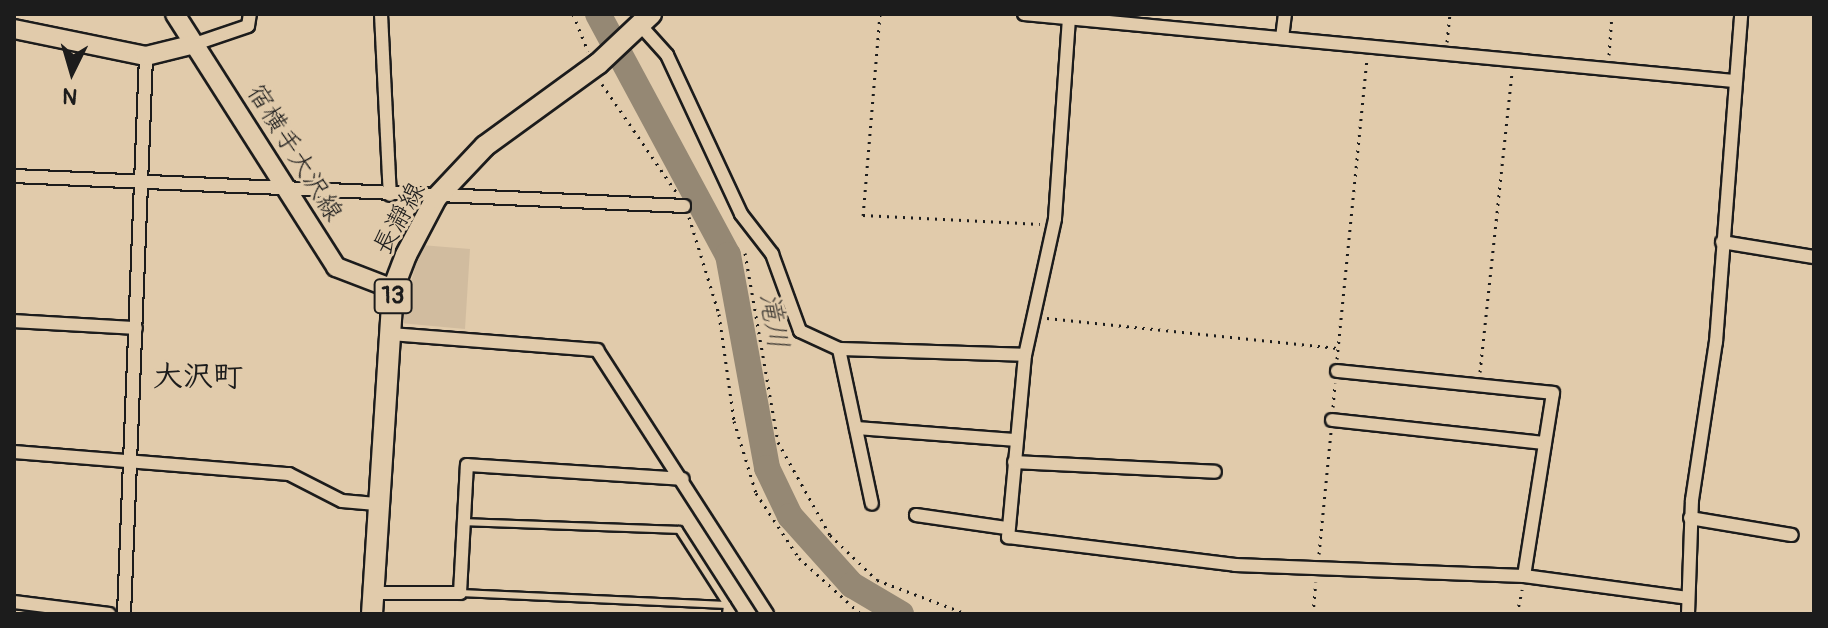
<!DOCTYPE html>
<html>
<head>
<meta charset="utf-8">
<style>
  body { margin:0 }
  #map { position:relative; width:1828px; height:628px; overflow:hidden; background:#e1cbab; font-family:Pangolin,"Klee One",sans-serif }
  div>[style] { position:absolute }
  .built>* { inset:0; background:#d1bc9f }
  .river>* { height:26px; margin:-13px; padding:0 13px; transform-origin:13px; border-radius:13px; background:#958874 }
  .path>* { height:3px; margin-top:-1.5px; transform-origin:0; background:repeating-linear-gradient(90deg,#1c1c1c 0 2px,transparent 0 8px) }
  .roads { filter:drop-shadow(2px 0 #1c1c1c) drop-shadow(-2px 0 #1c1c1c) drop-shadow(0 2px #1c1c1c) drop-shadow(0 -2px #1c1c1c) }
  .lane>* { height:6px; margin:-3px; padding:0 3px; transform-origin:3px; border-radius:3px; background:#e1cbab }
  .street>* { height:12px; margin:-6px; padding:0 6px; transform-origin:6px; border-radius:6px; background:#e1cbab }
  .secondary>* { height:18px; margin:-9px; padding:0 9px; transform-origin:9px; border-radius:9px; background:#e1cbab }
  .primary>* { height:20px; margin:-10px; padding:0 10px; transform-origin:10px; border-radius:10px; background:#e1cbab }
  span { translate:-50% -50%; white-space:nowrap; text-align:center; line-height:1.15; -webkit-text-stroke:6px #e1cbab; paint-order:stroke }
  .shield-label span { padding:2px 6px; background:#e1cbab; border:2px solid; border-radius:6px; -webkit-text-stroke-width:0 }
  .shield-label { font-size:24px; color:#1c1c1c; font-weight:700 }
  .street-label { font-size:26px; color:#1c1c1c }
  .water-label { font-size:28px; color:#403c36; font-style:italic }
  .quarter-label { font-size:30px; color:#1c1c1c; font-weight:700 }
  .frame { position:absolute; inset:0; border:16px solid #1c1c1c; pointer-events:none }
  .north { position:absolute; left:32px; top:32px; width:80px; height:80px; -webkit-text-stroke:6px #e1cbab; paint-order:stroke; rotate:185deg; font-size:22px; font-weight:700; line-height:32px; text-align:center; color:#1c1c1c }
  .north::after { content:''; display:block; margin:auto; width:28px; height:36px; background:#1c1c1c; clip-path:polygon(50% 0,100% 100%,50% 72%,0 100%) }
</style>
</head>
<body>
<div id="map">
  <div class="built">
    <div style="clip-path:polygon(421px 245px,470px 249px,465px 329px,400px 323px)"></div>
  </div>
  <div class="river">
    <div style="left:598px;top:14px;width:274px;rotate:61.7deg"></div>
    <div style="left:728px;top:255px;width:217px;rotate:79.6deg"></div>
    <div style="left:767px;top:468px;width:53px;rotate:64.4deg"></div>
    <div style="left:790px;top:516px;width:93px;rotate:48.1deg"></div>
    <div style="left:852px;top:585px;width:57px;rotate:30.6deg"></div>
  </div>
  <div class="path">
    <div style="left:573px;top:14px;width:40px;rotate:68deg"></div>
    <div style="left:880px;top:14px;width:202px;rotate:94.8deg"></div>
    <div style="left:863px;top:215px;width:177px;rotate:2.9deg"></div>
    <div style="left:1447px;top:42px;width:28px;rotate:-84deg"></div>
    <div style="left:1609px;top:55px;width:41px;rotate:-85.8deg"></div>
    <div style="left:602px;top:84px;width:132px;rotate:55.5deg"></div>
    <div style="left:689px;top:217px;width:102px;rotate:72.8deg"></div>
    <div style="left:719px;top:314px;width:108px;rotate:82deg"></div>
    <div style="left:734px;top:421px;width:75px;rotate:73deg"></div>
    <div style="left:756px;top:493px;width:78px;rotate:56.5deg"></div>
    <div style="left:799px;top:558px;width:84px;rotate:42.1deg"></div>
    <div style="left:745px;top:253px;width:192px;rotate:80.1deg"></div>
    <div style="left:778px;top:442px;width:107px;rotate:60.8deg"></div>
    <div style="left:830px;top:535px;width:65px;rotate:43.8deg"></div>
    <div style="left:877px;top:580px;width:96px;rotate:20.7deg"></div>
    <div style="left:1047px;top:318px;width:292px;rotate:5.9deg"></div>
    <div style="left:1337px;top:359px;width:300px;rotate:-84.3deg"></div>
    <div style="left:1480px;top:372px;width:301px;rotate:-83.9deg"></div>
    <div style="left:1333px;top:407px;width:24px;rotate:-85deg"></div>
    <div style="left:1319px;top:554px;width:124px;rotate:-84.4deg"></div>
    <div style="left:1313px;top:614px;width:32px;rotate:-85deg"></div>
    <div style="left:1517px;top:614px;width:25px;rotate:-78deg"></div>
  </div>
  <div class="roads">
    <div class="lane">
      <div style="left:464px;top:522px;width:215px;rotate:2.1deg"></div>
      <div style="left:679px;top:530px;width:100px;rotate:57.3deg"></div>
      <div style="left:460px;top:593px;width:267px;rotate:2.6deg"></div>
      <div style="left:727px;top:605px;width:9px;rotate:96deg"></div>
    </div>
    <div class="street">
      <div style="left:381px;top:14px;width:181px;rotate:87.2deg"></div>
      <div style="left:1024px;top:14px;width:713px;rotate:5.39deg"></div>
      <div style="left:1069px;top:18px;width:201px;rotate:94deg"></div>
      <div style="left:1055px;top:219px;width:139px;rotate:102.4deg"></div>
      <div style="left:1025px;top:355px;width:183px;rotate:95.3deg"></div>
      <div style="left:1008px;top:537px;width:229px;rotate:7deg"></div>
      <div style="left:1235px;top:565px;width:289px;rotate:2.2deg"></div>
      <div style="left:1524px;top:576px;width:165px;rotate:7.6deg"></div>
      <div style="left:641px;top:26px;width:39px;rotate:48deg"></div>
      <div style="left:667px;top:55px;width:175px;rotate:65deg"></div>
      <div style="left:741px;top:214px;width:51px;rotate:52.2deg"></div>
      <div style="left:772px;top:254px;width:82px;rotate:70deg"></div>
      <div style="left:800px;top:331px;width:43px;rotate:24.8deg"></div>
      <div style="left:839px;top:349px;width:186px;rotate:1.8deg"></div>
      <div style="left:1282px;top:38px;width:24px;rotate:-83deg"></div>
      <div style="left:195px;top:44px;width:56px;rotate:-18.8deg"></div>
      <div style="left:248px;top:26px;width:12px;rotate:-81deg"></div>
      <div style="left:14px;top:176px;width:671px;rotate:2.56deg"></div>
      <div style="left:1722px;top:242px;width:93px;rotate:9.3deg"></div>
      <div style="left:14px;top:321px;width:122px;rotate:3.3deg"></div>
      <div style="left:390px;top:334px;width:208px;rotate:4.4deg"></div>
      <div style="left:597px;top:350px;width:314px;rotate:57.2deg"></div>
      <div style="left:839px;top:349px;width:158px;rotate:78deg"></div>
      <div style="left:1337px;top:371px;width:217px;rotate:5.8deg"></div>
      <div style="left:1553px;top:393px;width:185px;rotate:99deg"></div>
      <div style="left:1332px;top:420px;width:214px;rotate:6.2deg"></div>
      <div style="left:856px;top:428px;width:159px;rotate:4.3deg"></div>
      <div style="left:14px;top:452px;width:276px;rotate:4.6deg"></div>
      <div style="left:289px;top:474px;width:59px;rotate:27deg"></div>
      <div style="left:342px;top:501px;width:37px;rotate:5deg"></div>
      <div style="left:1014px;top:462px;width:201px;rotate:2.8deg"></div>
      <div style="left:916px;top:515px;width:91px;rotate:8.2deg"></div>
      <div style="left:1690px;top:518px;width:103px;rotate:9.5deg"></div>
      <div style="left:374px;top:593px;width:86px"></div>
      <div style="left:460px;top:593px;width:128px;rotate:-86.9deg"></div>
      <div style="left:467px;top:465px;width:216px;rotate:3.7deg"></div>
      <div style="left:14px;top:602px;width:96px;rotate:7.2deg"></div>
      <div style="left:124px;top:614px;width:558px;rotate:-87.74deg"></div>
      <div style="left:1688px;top:614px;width:114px;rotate:-88deg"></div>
      <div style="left:1692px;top:500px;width:160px;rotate:-81.4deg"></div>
      <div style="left:1716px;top:342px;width:329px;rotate:-85.6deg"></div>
    </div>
    <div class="secondary">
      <div style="left:175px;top:14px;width:300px;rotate:57.5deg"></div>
      <div style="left:336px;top:267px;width:61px;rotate:21.1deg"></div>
      <div style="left:14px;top:29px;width:135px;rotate:11.6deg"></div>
      <div style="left:146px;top:56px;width:50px;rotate:-13.8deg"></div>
    </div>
    <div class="primary">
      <div style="left:372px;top:614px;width:326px;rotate:-86.3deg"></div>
      <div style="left:393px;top:289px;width:36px;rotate:-69deg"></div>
      <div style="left:406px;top:255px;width:64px;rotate:-62.2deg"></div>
      <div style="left:436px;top:198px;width:71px;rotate:-46.7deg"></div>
      <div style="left:485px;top:146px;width:140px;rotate:-36deg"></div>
      <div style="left:598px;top:64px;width:73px;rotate:-43.3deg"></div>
    </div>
  </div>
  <div class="shield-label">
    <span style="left:393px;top:296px">13</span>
  </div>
  <div class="street-label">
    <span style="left:294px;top:153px;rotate:58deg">宿横手大沢線</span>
    <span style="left:400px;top:219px;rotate:-61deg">長瀞線</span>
  </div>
  <div class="water-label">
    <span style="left:773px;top:321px;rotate:80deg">滝川</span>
  </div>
  <div class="quarter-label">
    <span style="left:198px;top:377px">大沢町</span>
  </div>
  <div class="frame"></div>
  <div class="north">N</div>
</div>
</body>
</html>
